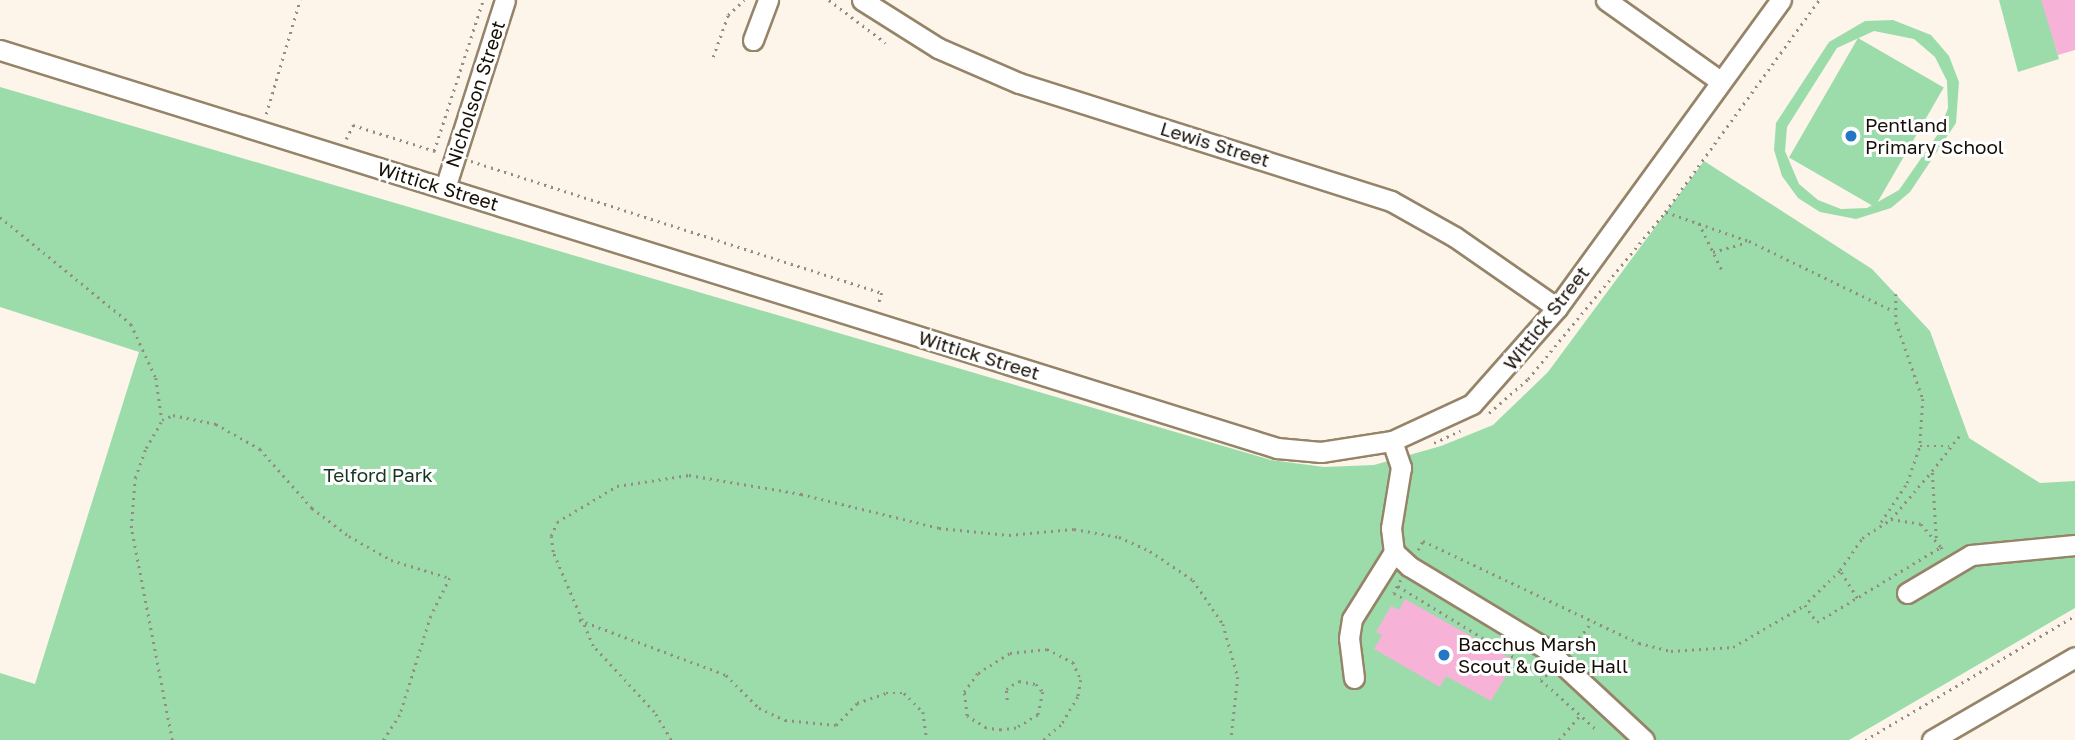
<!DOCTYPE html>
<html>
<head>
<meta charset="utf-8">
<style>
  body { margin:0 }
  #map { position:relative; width:2075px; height:740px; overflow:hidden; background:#fdf5ea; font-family:"Golos Text",sans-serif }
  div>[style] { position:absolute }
  .green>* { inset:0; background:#9bdcaa; transform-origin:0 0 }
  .building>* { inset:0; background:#f6b3d7 }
  .path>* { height:2.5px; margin-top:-1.25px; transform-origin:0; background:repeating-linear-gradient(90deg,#938c82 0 2px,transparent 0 7px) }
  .roads { filter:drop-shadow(2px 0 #968469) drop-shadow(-2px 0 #968469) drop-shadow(0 2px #968469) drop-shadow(0 -2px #968469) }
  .minor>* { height:19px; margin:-9.5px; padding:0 9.5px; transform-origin:9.5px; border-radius:9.5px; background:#fff }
  .dots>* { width:19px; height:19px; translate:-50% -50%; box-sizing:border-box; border:4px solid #fff; border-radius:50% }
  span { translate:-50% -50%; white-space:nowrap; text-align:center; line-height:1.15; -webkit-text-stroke:6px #fff; paint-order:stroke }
  .street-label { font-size:19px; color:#160f06 }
  .poi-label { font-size:19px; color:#160f06 }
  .left { translate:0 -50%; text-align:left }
  .park-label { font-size:19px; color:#16361f }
</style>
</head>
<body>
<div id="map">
  <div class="green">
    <div style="clip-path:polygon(1999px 0,2043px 0,2059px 59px,2018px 72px)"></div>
    <div style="clip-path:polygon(evenodd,1893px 20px,1931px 35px,1949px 56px,1959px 82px,1956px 123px,1910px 192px,1891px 208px,1856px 219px,1820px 212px,1798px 198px,1782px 176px,1774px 150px,1776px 123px,1829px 42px,1865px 21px,1893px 20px,1874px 31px,1914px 39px,1935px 57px,1947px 81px,1948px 108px,1938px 134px,1899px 190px,1867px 208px,1841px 209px,1818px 200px,1799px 184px,1785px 151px,1787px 127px,1837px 48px,1874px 31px)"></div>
    <div style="left:1858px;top:38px;width:99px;height:138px;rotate:30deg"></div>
    <div style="clip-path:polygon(0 87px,1271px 460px,1324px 467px,1374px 465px,1441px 446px,1493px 425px,1548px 372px,1704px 161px,1872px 269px,1930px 331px,1969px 438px,2040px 483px,2075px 481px,2075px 608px,1849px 740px,0 740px,0 673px,35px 684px,139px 352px,0 307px)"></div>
  </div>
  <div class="building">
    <div style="clip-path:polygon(2041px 0,2075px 0,2075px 50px,2058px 55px)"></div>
    <div style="clip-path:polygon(1405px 599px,1515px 661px,1491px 701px,1446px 676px,1440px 687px,1374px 649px,1382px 635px,1376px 632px,1391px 606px,1399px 610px)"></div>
  </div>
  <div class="path">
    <div style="left:829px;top:0;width:71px;rotate:37deg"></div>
    <div style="left:713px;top:57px;width:45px;rotate:-70.3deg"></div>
    <div style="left:728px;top:15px;width:22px;rotate:-43deg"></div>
    <div style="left:266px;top:114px;width:119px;rotate:-73.4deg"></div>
    <div style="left:346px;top:139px;width:16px;rotate:-63deg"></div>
    <div style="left:353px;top:125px;width:89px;rotate:17.6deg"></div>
    <div style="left:434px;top:151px;width:159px;rotate:-72deg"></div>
    <div style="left:471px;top:161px;width:432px;rotate:17.8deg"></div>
    <div style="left:882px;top:293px;width:14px;rotate:107deg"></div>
    <div style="left:1666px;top:212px;width:88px;rotate:19.3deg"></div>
    <div style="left:1749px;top:241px;width:161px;rotate:25.8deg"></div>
    <div style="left:0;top:217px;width:169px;rotate:39.2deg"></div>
    <div style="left:131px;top:324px;width:60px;rotate:65.2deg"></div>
    <div style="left:156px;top:378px;width:42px;rotate:81.9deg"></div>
    <div style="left:1699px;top:223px;width:52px;rotate:63.9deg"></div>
    <div style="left:1713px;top:252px;width:35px;rotate:-16deg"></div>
    <div style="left:1896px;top:294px;width:28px;rotate:90deg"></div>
    <div style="left:1896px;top:322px;width:82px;rotate:70.7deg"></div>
    <div style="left:1923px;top:399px;width:47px;rotate:93.7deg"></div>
    <div style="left:1489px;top:413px;width:52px;rotate:-41.1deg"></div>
    <div style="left:1528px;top:379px;width:216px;rotate:-50.6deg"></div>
    <div style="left:1665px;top:212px;width:262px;rotate:-54deg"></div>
    <div style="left:1434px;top:443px;width:29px;rotate:-25deg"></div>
    <div style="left:1891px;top:519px;width:63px;rotate:-49.5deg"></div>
    <div style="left:1881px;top:522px;width:47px;rotate:-56.3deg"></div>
    <div style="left:1907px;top:483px;width:39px;rotate:-71deg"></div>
    <div style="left:1920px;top:446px;width:29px"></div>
    <div style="left:1936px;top:538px;width:67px;rotate:-93.4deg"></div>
    <div style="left:1932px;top:471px;width:46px;rotate:-52.1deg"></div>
    <div style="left:1418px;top:550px;width:10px;rotate:-61deg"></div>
    <div style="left:1423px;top:541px;width:239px;rotate:25.3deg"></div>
    <div style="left:1639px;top:643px;width:33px;rotate:14deg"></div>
    <div style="left:1671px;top:651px;width:62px;rotate:-3.7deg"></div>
    <div style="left:1733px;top:647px;width:83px;rotate:-30.3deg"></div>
    <div style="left:1840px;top:570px;width:39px;rotate:-55deg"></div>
    <div style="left:1862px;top:538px;width:35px;rotate:-33deg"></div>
    <div style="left:1891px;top:519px;width:30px;rotate:9deg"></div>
    <div style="left:1921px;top:524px;width:30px;rotate:49deg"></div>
    <div style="left:1401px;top:580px;width:15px;rotate:118deg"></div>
    <div style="left:1394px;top:593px;width:13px;rotate:29deg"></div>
    <div style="left:1398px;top:586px;width:172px;rotate:31.5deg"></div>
    <div style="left:1857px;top:598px;width:32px;rotate:-122deg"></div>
    <div style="left:1840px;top:571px;width:49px;rotate:135.8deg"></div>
    <div style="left:1805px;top:605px;width:21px;rotate:55deg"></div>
    <div style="left:1817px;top:622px;width:145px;rotate:-31.2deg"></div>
    <div style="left:1941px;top:547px;width:4px;rotate:56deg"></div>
    <div style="left:579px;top:620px;width:157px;rotate:20.5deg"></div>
    <div style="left:726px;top:675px;width:47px;rotate:45deg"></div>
    <div style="left:759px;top:708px;width:29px;rotate:25deg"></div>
    <div style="left:785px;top:720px;width:51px;rotate:5.6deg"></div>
    <div style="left:836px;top:725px;width:30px;rotate:-46deg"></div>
    <div style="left:857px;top:703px;width:31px;rotate:-19deg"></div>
    <div style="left:886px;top:693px;width:18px"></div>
    <div style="left:904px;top:693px;width:27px;rotate:45deg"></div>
    <div style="left:923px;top:712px;width:28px;rotate:82deg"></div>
    <div style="left:1570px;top:649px;width:35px;rotate:-51deg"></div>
    <div style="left:1547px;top:675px;width:8px;rotate:140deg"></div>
    <div style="left:1541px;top:680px;width:75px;rotate:41.8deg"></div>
    <div style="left:1007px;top:700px;width:11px;rotate:-95deg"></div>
    <div style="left:1006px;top:689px;width:15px;rotate:-32deg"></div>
    <div style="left:1019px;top:681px;width:17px;rotate:10deg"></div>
    <div style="left:1036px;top:684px;width:11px;rotate:49deg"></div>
    <div style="left:1043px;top:692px;width:24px;rotate:102deg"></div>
    <div style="left:1038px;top:715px;width:26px;rotate:149deg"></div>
    <div style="left:1016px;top:728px;width:15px;rotate:172deg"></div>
    <div style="left:1001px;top:730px;width:15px;rotate:-172deg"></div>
    <div style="left:986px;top:728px;width:22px;rotate:-148deg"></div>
    <div style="left:967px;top:716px;width:24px;rotate:-97deg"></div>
    <div style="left:964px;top:692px;width:24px;rotate:-54deg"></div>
    <div style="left:978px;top:673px;width:38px;rotate:-32deg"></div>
    <div style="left:1010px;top:653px;width:37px;rotate:-6deg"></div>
    <div style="left:1047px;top:649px;width:29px;rotate:27deg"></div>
    <div style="left:1073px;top:662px;width:20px;rotate:66deg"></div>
    <div style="left:1081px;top:680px;width:17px;rotate:100deg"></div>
    <div style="left:1078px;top:697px;width:33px;rotate:121deg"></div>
    <div style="left:1061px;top:725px;width:23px;rotate:139deg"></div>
    <div style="left:172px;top:740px;width:216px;rotate:-100.9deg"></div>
    <div style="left:131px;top:528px;width:50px;rotate:-85.4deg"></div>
    <div style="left:135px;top:478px;width:32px;rotate:-70deg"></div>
    <div style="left:146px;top:448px;width:32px;rotate:-60deg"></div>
    <div style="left:162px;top:420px;width:12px;rotate:-24deg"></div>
    <div style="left:173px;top:415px;width:44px;rotate:11.8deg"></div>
    <div style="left:216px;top:424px;width:51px;rotate:29.6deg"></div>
    <div style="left:260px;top:449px;width:79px;rotate:48.6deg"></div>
    <div style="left:312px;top:508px;width:46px;rotate:37.1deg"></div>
    <div style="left:349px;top:536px;width:48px;rotate:29.7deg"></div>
    <div style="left:391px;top:560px;width:62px;rotate:17deg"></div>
    <div style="left:450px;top:578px;width:42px;rotate:116.6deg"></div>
    <div style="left:431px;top:616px;width:104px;rotate:107.4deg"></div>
    <div style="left:400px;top:715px;width:30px;rotate:123deg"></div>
    <div style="left:671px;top:740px;width:33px;rotate:-121deg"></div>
    <div style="left:654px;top:712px;width:90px;rotate:-132.7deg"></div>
    <div style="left:593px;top:646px;width:102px;rotate:-113.1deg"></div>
    <div style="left:553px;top:552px;width:16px;rotate:-97deg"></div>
    <div style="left:551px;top:536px;width:15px;rotate:-67deg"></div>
    <div style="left:557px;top:522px;width:70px;rotate:-31deg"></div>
    <div style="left:617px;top:486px;width:73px;rotate:-8.7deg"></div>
    <div style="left:689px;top:475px;width:114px;rotate:9.6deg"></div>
    <div style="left:801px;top:494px;width:142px;rotate:13.8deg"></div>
    <div style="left:939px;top:528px;width:70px;rotate:5.7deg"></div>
    <div style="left:1009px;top:535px;width:65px;rotate:-5.3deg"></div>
    <div style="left:1074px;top:529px;width:46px;rotate:10.1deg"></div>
    <div style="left:1119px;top:537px;width:34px;rotate:24deg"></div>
    <div style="left:1150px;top:551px;width:52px;rotate:34deg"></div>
    <div style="left:1193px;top:580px;width:53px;rotate:55.7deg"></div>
    <div style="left:1223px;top:624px;width:55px;rotate:74.2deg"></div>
    <div style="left:1238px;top:677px;width:63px;rotate:96.3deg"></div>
    <div style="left:1559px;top:740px;width:31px;rotate:-50deg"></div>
    <div style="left:1865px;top:740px;width:244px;rotate:-30.6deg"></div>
  </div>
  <div class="roads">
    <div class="minor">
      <div style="left:862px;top:0;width:90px;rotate:32.3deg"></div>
      <div style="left:938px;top:48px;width:88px;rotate:23.4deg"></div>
      <div style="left:1019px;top:83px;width:390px;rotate:17.6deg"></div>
      <div style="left:1391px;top:201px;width:73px;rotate:29.4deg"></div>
      <div style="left:1455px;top:237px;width:124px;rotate:34.8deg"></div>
      <div style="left:1606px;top:0;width:140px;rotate:35.4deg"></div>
      <div style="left:753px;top:40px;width:43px;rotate:-69.4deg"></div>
      <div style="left:0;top:50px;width:1338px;rotate:17.31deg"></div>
      <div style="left:1277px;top:448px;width:44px;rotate:5.2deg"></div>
      <div style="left:1321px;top:452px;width:72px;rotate:-8.8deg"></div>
      <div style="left:1392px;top:441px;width:88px;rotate:-24.8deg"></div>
      <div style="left:1472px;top:404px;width:128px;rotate:-48.5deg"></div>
      <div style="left:1557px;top:308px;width:381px;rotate:-54deg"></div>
      <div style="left:445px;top:188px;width:197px;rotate:-72.3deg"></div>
      <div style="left:1392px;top:441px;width:28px;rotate:71deg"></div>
      <div style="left:1401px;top:467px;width:62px;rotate:99.3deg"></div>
      <div style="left:1391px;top:528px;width:24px;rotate:83deg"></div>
      <div style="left:1394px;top:552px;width:21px;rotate:43deg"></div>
      <div style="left:1409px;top:566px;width:159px;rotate:31.1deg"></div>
      <div style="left:1545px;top:648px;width:135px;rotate:42.9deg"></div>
      <div style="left:1907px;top:593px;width:74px;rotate:-30.7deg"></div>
      <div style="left:1971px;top:555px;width:104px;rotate:-5.5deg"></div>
      <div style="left:1354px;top:678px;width:40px;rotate:-97.1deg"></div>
      <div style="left:1349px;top:638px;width:19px;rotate:-81deg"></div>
      <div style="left:1352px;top:619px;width:79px;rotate:-57.9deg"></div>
      <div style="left:1932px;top:740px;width:165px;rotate:-30.1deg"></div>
    </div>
  </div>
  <div class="dots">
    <div style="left:1851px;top:136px;background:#2377c5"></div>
    <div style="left:1444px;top:655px;background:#2377c5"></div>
  </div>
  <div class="street-label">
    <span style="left:475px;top:94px;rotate:-72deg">Nicholson Street</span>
    <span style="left:1215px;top:144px;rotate:17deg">Lewis Street</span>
    <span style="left:438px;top:186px;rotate:17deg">Wittick Street</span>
    <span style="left:1546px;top:318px;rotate:-52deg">Wittick Street</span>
    <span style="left:979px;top:355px;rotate:17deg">Wittick Street</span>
  </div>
  <div class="poi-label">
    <span class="left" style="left:1865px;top:136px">Pentland<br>Primary School</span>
    <span class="left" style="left:1458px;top:655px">Bacchus Marsh<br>Scout &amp; Guide Hall</span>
  </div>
  <div class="park-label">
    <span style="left:378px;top:475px">Telford Park</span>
  </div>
</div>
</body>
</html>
